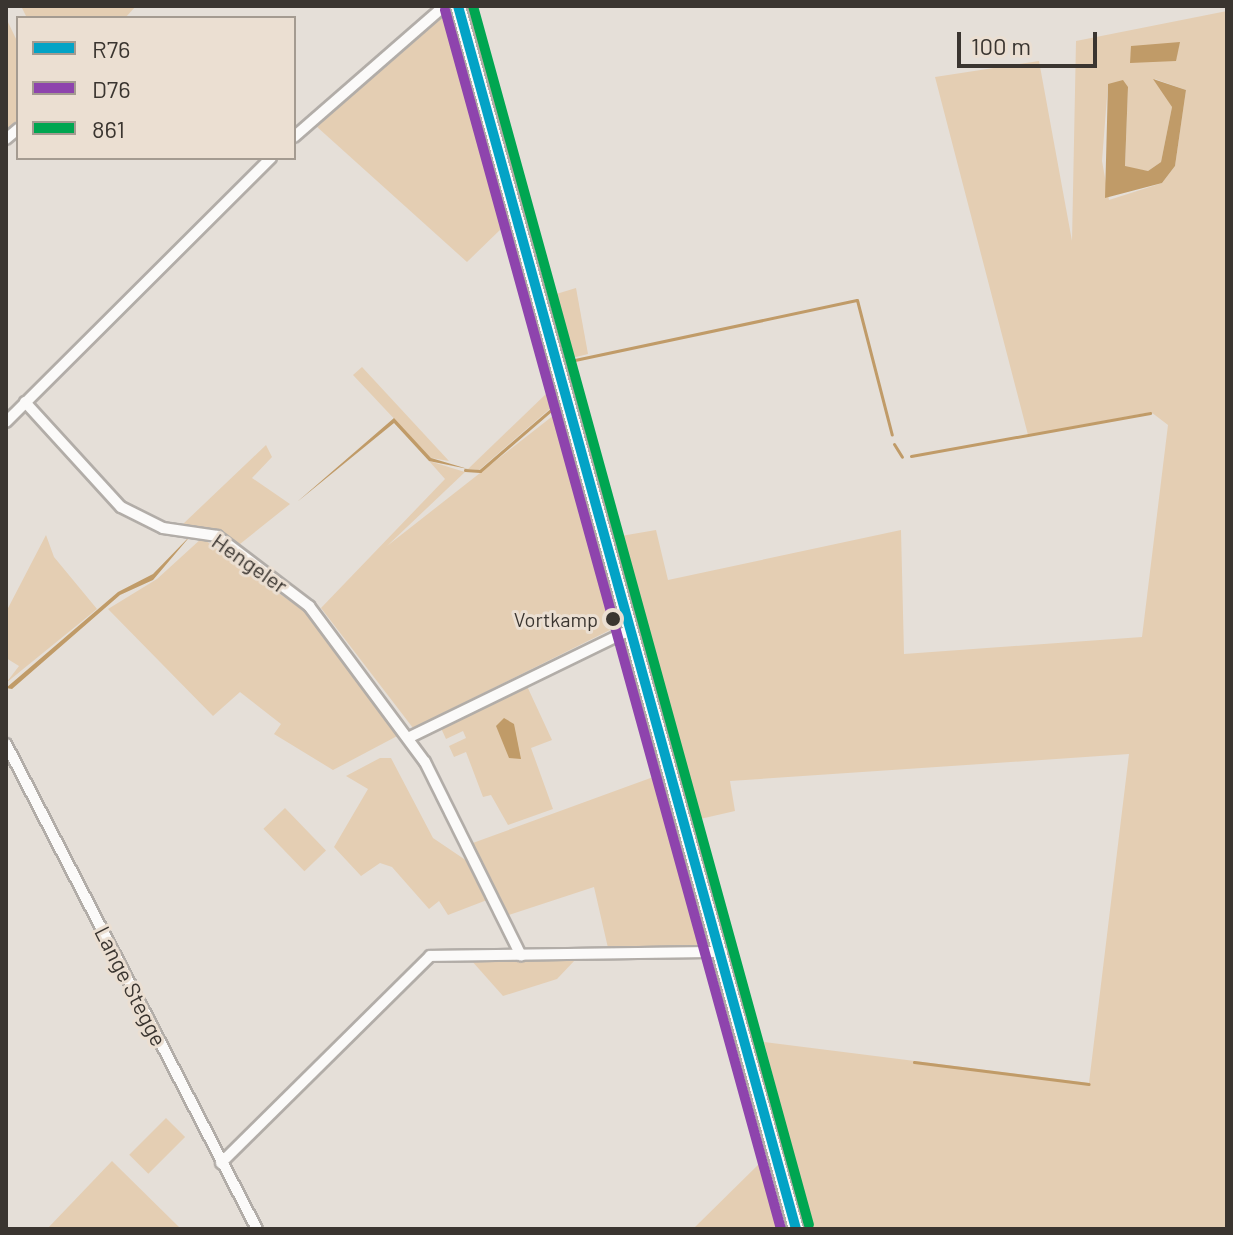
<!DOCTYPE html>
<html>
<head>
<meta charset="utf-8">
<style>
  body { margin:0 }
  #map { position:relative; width:1233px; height:1235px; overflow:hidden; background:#e5dfd8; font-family:Barlow,sans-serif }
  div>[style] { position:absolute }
  .green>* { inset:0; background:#e4ceb3; transform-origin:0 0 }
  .water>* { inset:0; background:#c09b68 }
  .stream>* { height:3px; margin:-1.5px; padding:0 1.5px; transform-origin:1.5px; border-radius:1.5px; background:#c09b68 }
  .roads { filter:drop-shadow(2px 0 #b2ada8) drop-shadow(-2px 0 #b2ada8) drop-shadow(0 2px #b2ada8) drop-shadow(0 -2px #b2ada8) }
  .street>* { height:10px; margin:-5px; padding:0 5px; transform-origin:5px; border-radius:5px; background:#fbfaf9 }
  .secondary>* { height:14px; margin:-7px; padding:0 7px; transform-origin:7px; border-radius:7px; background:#fbfaf9 }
  .bus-1>* { height:10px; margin:-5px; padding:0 5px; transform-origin:5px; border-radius:5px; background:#03a3c6 }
  .bus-2>* { height:10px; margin:-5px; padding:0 5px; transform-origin:5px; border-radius:5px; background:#8e44ad }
  .bus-3>* { height:10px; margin:-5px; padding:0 5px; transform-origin:5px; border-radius:5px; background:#00a651 }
  .dots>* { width:22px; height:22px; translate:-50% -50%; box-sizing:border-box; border:4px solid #ebdfd2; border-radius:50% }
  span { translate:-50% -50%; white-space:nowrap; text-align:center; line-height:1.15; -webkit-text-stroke:6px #ebdfd2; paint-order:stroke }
  .bus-label { font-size:20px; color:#3a3530 }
  .right { translate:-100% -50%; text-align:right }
  .street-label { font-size:22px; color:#3a3530 }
  .frame { position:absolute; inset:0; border:8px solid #3a3530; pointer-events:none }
  .legend { position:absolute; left:16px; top:16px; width:280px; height:144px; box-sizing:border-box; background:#ebdfd2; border:2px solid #a49b91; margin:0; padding:10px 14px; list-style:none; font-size:24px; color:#3a3530 }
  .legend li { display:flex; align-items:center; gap:16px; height:40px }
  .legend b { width:40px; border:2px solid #a49b91 }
  .scale { position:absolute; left:957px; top:32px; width:140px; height:36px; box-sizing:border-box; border:4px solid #3a3530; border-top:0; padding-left:10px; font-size:24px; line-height:28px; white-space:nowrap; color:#3a3530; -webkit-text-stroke:6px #ebdfd2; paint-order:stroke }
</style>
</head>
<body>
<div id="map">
  <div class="green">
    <div style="clip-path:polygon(21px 6px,136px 6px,125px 18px,27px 18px)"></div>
    <div style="clip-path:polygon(evenodd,1227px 11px,1227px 1229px,813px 1229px,764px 1042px,1089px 1083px,1129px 754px,730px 781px,735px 811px,700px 819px,621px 536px,656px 530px,668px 580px,901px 530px,904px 654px,1142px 637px,1168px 425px,1151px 412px,1028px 435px,935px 77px,1039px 61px,1072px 241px,1076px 41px,1227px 11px,1155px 79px,1186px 90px,1175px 166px,1162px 183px,1109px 200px,1102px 161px,1108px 84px,1128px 87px,1125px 167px,1148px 171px,1161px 162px,1172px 107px,1155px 79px)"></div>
    <div style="clip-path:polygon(443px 15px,503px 227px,467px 262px,316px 126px,419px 28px)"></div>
    <div style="clip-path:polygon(6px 18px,18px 43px,18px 121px,6px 131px)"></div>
    <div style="clip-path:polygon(576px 288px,588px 354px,572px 358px,553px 295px)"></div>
    <div style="clip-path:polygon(362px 367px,449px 461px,431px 458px,353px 375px)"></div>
    <div style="clip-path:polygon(548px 392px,552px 407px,479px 470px,468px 469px)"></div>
    <div style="clip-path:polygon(554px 415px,616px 627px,413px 728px,321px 608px,445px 479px,429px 461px,465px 472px,387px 546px)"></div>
    <div style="clip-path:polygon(266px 445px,272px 457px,252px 478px,290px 504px,240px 544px,183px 524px)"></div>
    <div style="clip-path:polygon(46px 535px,54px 557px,97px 609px,6px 683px,19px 666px,6px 658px,6px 612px)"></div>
    <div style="clip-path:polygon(202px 538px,312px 617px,401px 734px,333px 770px,274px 734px,281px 724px,240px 692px,213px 716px,108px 609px,157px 579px)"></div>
    <div style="clip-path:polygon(526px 684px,552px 740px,531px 748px,553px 809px,508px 825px,491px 795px,483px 797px,466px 752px,454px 757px,449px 746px,466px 738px,463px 731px,446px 739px,440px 726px)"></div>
    <div style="clip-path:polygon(380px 758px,391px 758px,433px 838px,467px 861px,487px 900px,448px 915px,439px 901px,429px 909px,392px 867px,380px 863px,361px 876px,334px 847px,368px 789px,346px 776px)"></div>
    <div style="clip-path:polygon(656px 776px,701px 939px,697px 945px,608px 948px,594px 887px,506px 916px,470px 844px)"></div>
    <div style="left:285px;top:808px;width:59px;height:30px;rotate:46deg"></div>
    <div style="clip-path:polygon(576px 959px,557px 979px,503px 996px,471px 960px)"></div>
    <div style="left:166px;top:1118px;width:27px;height:52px;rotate:45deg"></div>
    <div style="clip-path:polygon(112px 1161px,181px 1229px,47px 1229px)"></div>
    <div style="clip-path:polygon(762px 1161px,779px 1229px,693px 1229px)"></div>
  </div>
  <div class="water">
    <div style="clip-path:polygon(1180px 42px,1176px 61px,1130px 63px,1131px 46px)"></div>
    <div style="clip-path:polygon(1153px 79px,1186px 90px,1175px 166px,1162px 183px,1105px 198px,1108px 84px,1123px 80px,1128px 87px,1125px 166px,1148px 171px,1161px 162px,1172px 107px)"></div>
    <div style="clip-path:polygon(394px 418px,431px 458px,468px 469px,429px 461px,394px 423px,297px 502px)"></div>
    <div style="clip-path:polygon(192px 534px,153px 580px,120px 595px,12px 689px,6px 688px,118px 592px,153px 574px)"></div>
    <div style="clip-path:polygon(504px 718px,514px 724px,521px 759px,509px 758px,496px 726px)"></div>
  </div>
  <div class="stream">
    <div style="left:469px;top:6px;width:245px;rotate:74.6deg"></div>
    <div style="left:552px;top:301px;width:178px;rotate:74deg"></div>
    <div style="left:570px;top:361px;width:293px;rotate:-12deg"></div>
    <div style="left:857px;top:300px;width:139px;rotate:75.5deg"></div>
    <div style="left:894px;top:444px;width:15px;rotate:58deg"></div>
    <div style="left:911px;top:456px;width:243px;rotate:-10.2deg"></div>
    <div style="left:465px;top:470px;width:15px;rotate:4deg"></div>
    <div style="left:480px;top:471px;width:96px;rotate:-40.8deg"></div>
    <div style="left:553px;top:408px;width:226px;rotate:73.3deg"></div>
    <div style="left:619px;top:542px;width:713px;rotate:74.54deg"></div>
    <div style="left:914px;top:1062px;width:176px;rotate:7.2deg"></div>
  </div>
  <div class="roads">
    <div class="street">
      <div style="left:294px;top:137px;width:199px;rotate:-41.1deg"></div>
      <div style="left:6px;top:139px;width:16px;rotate:-40deg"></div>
      <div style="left:25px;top:402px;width:142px;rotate:47.6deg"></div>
      <div style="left:121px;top:507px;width:47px;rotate:26.6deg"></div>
      <div style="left:163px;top:528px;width:55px;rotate:8.4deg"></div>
      <div style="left:217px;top:536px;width:116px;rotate:37.3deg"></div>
      <div style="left:309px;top:606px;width:194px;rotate:53.4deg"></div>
      <div style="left:425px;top:762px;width:216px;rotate:63.6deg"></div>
      <div style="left:6px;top:422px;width:374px;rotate:-44.9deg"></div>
      <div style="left:410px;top:737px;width:246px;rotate:-26deg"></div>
      <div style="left:6px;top:744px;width:546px;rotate:62.64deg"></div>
      <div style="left:221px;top:1163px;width:294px;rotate:-44.7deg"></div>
      <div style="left:430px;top:956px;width:292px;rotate:-0.8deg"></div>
    </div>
    <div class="secondary">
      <div style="left:458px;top:6px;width:1269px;rotate:74.55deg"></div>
    </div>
  </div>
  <div class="bus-1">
    <div style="left:458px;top:6px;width:1269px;rotate:74.55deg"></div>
  </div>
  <div class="bus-2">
    <div style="left:445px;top:10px;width:1264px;rotate:74.59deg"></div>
  </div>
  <div class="bus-3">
    <div style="left:473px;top:6px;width:1264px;rotate:74.59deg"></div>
  </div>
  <div class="dots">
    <div style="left:613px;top:619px;background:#3a3530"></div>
  </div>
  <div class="bus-label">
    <span class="right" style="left:598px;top:619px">Vortkamp</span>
  </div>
  <div class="street-label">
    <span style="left:250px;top:563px;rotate:35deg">Hengeler</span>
    <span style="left:131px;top:986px;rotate:63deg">Lange Stegge</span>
  </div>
  <div class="frame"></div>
  <ul class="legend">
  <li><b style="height:10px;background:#03a3c6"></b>R76</li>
  <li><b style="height:10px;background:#8e44ad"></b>D76</li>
  <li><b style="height:10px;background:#00a651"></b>861</li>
  </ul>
  <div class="scale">100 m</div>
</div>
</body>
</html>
